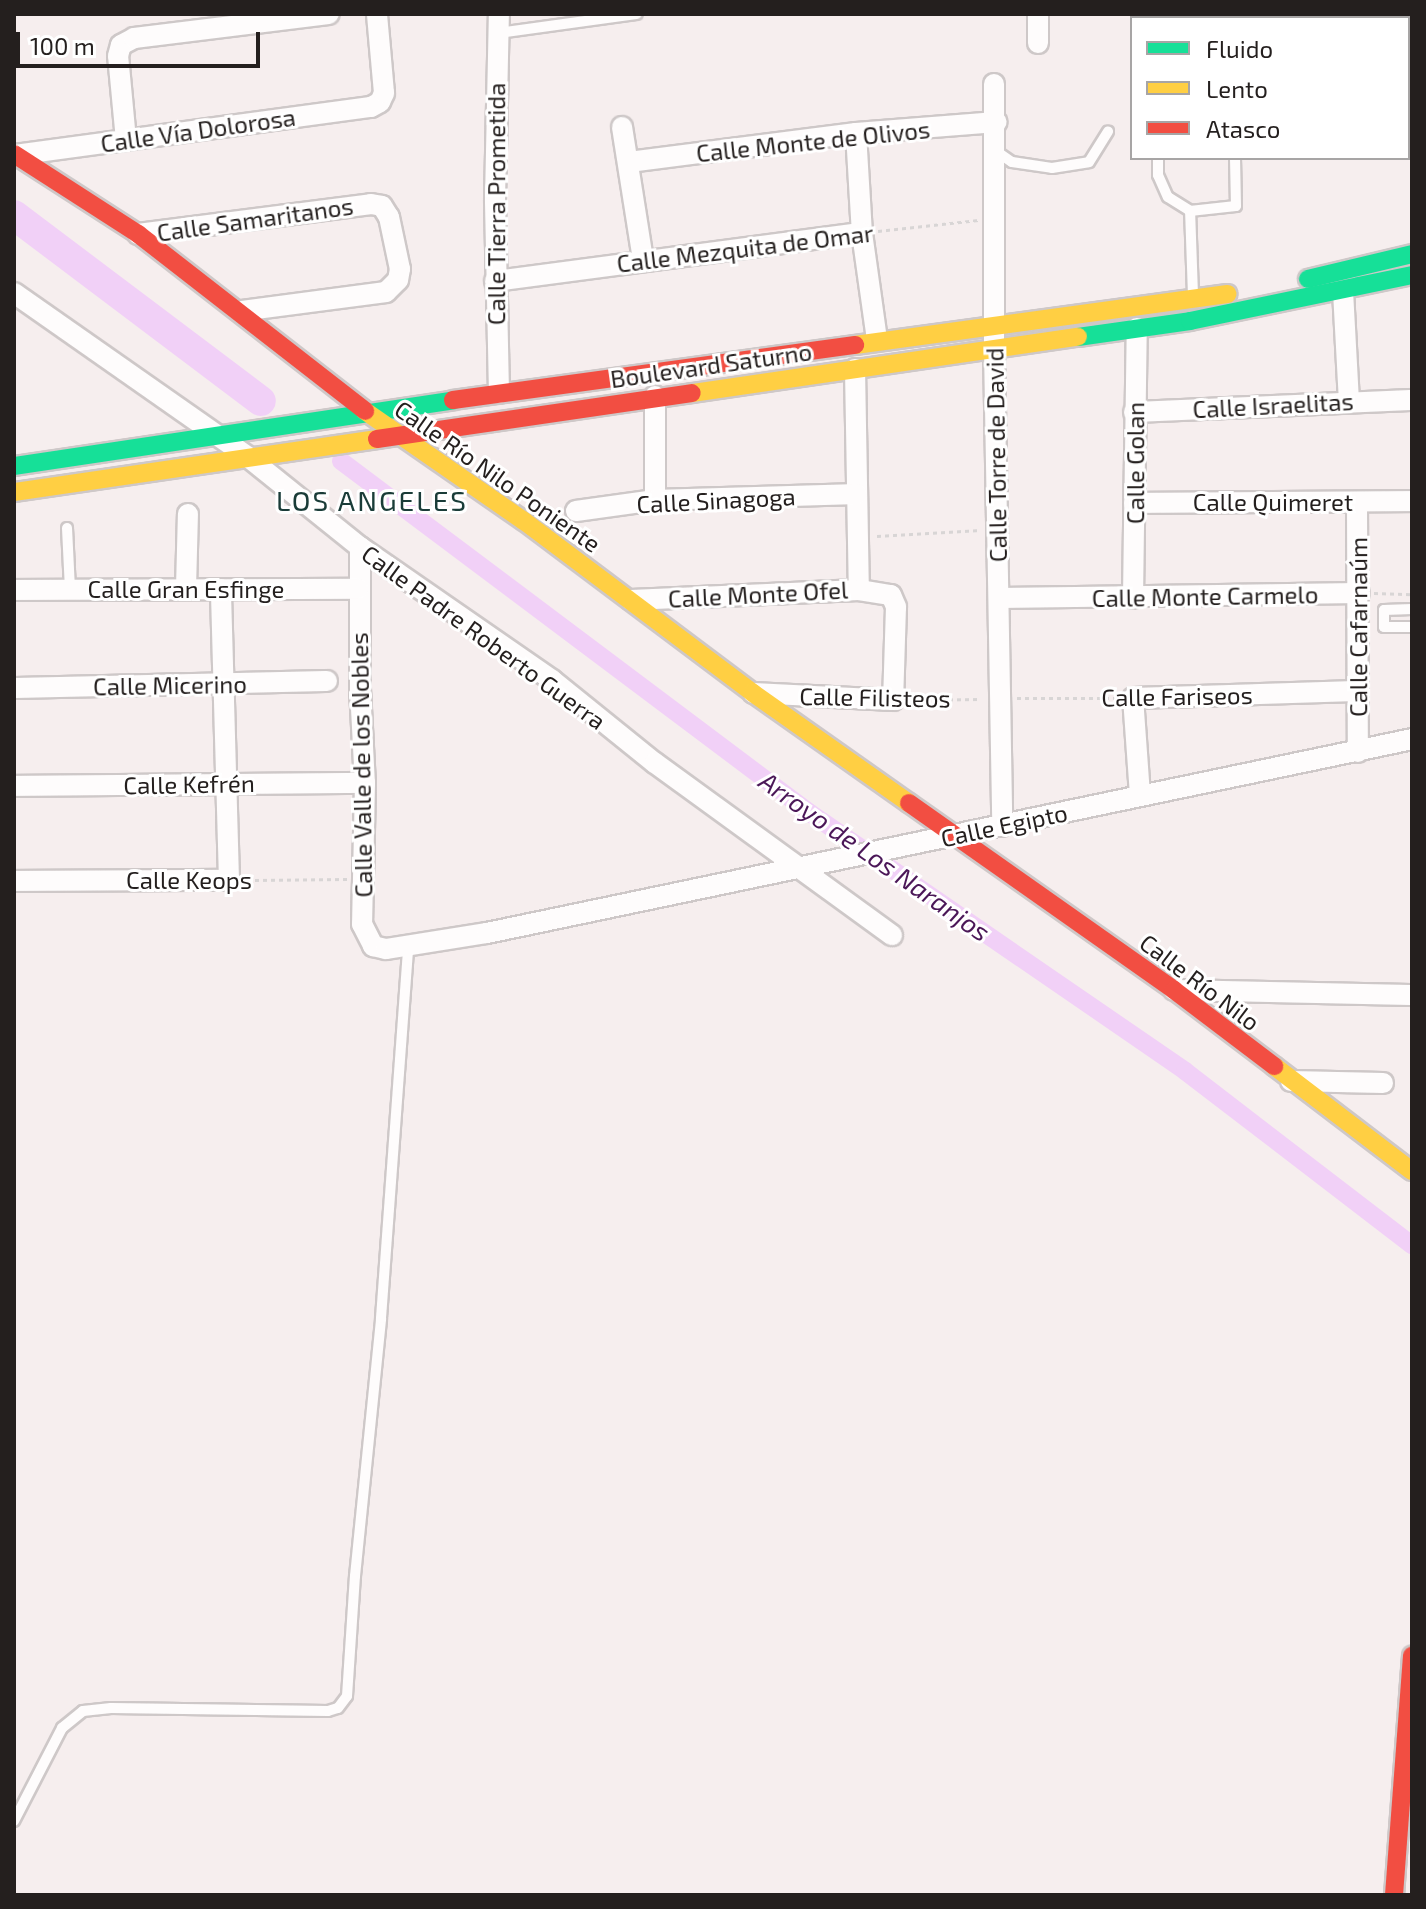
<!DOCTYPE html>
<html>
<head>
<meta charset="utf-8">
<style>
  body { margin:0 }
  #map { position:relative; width:1426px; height:1909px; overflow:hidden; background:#f6eeee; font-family:"Exo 2",sans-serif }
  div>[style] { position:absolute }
  .canal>* { height:18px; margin:-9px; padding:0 9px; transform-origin:9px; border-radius:9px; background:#f1d0f7 }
  .river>* { height:30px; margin:-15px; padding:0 15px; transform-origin:15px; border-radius:15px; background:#f1d0f7 }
  .path>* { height:3px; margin-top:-1.5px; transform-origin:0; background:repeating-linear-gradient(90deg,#d8d5d5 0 4px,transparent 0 8px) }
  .roads { filter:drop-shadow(2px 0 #cec8c8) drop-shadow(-2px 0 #cec8c8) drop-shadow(0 2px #cec8c8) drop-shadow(0 -2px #cec8c8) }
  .lane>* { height:10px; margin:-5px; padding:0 5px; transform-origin:5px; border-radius:5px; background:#fefcfc }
  .street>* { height:20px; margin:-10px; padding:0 10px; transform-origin:10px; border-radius:10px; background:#fefcfc }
  .fast>* { height:18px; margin:-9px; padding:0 9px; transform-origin:9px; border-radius:9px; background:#16e098 }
  .slow>* { height:18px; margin:-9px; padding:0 9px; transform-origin:9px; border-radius:9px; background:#ffcf43 }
  .jam>* { height:18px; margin:-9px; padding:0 9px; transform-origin:9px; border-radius:9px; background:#f24e42 }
  span { translate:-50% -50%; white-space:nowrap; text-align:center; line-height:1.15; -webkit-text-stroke:6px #fff; paint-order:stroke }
  .street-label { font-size:24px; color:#241f1e }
  .water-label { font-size:26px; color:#4b1758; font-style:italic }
  .quarter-label { font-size:28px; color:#1a3c38; letter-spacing:2px }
  .frame { position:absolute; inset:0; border:16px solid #241f1e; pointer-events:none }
  .legend { position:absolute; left:1130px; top:16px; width:280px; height:144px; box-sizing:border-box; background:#fff; border:2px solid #a7a5a5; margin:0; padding:10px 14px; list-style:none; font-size:24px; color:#241f1e }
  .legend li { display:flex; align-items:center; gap:16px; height:40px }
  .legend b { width:40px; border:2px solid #a7a5a5 }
  .scale { position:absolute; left:16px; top:32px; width:244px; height:36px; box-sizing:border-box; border:4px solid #241f1e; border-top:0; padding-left:10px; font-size:24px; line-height:28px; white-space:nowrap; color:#241f1e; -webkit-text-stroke:6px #fff; paint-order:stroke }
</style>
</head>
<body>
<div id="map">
  <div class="canal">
    <div style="left:341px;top:461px;width:586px;rotate:36.89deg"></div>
    <div style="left:810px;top:813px;width:455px;rotate:34.5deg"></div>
    <div style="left:1185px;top:1071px;width:286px;rotate:37.5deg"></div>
  </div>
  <div class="river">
    <div style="left:14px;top:215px;width:309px;rotate:37deg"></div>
  </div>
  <div class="path">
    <div style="left:878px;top:231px;width:101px;rotate:-6.3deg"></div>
    <div style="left:877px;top:536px;width:104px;rotate:-3.3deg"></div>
    <div style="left:1374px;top:593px;width:38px;rotate:2deg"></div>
    <div style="left:1017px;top:698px;width:100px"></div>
    <div style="left:909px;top:700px;width:72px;rotate:-0.8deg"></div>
    <div style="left:247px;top:880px;width:100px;rotate:-0.6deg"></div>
  </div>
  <div class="roads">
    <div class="lane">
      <div style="left:1408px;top:26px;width:4px"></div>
      <div style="left:498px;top:33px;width:140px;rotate:-7.8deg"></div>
      <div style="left:996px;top:151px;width:19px;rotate:35deg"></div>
      <div style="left:1012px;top:162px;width:40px;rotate:8.5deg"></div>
      <div style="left:1052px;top:168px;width:37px;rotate:-9deg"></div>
      <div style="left:1089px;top:162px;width:36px;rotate:-58deg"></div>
      <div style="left:1158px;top:158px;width:17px;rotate:90deg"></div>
      <div style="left:1158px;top:175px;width:24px;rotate:66deg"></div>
      <div style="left:1168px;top:197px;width:26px;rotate:32deg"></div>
      <div style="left:1193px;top:295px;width:84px;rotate:-92deg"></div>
      <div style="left:1190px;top:211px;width:46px;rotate:-6.2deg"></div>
      <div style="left:1236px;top:206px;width:48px;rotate:-91.2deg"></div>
      <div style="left:67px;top:528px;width:61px;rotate:87.2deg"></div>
      <div style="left:1412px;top:609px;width:28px;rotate:178deg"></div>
      <div style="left:1384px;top:610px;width:17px;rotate:90deg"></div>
      <div style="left:1384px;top:627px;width:28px"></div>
      <div style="left:14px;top:1821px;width:105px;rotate:-62.7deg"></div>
      <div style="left:62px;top:1728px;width:27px;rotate:-39deg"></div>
      <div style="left:83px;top:1711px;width:28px;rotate:-6deg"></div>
      <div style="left:111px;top:1708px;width:217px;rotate:0.8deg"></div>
      <div style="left:328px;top:1711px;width:10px;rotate:-17deg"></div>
      <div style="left:338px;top:1708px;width:15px;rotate:-53deg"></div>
      <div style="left:347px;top:1696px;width:120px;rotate:-86.2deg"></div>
      <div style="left:355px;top:1576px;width:259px;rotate:-84.2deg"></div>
      <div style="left:381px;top:1318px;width:372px;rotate:-85.8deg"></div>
    </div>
    <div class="street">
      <div style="left:1293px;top:14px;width:65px;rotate:0.9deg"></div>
      <div style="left:1038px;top:43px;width:29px;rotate:-90deg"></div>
      <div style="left:994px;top:84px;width:265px;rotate:90deg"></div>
      <div style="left:994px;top:349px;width:477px;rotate:89deg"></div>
      <div style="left:622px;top:127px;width:134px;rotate:81deg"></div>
      <div style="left:856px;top:133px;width:100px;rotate:86.6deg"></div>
      <div style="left:862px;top:233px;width:108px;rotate:82deg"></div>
      <div style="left:126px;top:140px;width:84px;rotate:-95.4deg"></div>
      <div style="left:118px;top:56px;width:11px;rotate:-75deg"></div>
      <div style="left:121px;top:45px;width:15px;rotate:-28deg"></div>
      <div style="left:134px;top:38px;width:196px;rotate:-7deg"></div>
      <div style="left:15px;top:155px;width:359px;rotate:-7.7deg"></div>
      <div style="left:371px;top:107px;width:10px;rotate:-29deg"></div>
      <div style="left:380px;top:102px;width:10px;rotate:-66deg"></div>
      <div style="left:384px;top:93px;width:79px;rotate:-95.1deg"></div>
      <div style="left:629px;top:162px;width:229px;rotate:-7.3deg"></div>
      <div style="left:856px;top:133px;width:141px;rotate:-4.5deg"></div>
      <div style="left:138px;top:234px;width:235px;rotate:-7.3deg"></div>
      <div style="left:371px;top:204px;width:11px;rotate:10deg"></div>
      <div style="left:382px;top:206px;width:13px;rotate:58deg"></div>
      <div style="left:389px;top:217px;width:53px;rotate:78.1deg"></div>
      <div style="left:400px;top:269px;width:11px;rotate:100deg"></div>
      <div style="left:398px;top:280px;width:17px;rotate:135deg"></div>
      <div style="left:386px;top:292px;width:145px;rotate:172.5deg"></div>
      <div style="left:495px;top:281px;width:370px;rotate:-7.5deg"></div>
      <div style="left:1343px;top:291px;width:110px;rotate:86.9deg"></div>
      <div style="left:14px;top:293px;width:286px;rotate:35deg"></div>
      <div style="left:248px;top:457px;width:144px;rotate:38.8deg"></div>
      <div style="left:360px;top:547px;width:234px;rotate:34.7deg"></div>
      <div style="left:552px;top:680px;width:132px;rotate:38.9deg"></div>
      <div style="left:655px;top:763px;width:293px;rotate:36deg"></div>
      <div style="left:855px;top:369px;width:221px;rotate:89deg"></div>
      <div style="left:499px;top:393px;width:193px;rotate:-91.2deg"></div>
      <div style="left:495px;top:200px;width:186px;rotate:-88.8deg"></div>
      <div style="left:1134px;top:412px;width:278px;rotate:-2.5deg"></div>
      <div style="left:655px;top:500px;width:104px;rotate:-90deg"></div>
      <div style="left:1357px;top:502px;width:250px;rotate:89.8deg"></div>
      <div style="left:1134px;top:503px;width:278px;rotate:-0.4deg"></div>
      <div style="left:576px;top:511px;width:80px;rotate:-7.9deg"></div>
      <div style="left:655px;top:500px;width:202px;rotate:-1.7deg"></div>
      <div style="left:360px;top:547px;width:142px;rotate:90deg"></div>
      <div style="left:360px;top:689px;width:94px;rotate:87deg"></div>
      <div style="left:365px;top:783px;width:141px;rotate:91.2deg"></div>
      <div style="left:362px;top:924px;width:25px;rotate:63deg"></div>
      <div style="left:373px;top:946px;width:13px;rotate:13deg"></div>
      <div style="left:386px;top:949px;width:102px;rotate:-9deg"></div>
      <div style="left:487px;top:933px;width:945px;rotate:-11.84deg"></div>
      <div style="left:186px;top:588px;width:74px;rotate:-88.5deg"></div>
      <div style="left:14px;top:590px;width:344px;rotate:-0.2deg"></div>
      <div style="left:999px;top:598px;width:360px;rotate:-0.8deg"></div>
      <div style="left:1133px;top:598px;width:270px;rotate:-89.2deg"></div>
      <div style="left:631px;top:600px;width:228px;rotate:-2.5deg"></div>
      <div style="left:859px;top:590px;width:32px;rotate:9deg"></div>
      <div style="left:891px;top:595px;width:13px;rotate:67deg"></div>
      <div style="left:896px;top:607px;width:93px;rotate:91.8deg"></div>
      <div style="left:893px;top:700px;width:140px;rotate:-177.1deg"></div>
      <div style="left:14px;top:688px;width:313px;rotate:-1.3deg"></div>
      <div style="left:14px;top:786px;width:351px;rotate:-0.5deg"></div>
      <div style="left:1140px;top:795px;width:97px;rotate:-94.1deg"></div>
      <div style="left:1133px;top:698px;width:223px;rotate:-1.8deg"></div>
      <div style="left:14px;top:881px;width:215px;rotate:-0.3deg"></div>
      <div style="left:229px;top:880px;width:291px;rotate:-91.6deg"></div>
      <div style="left:1174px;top:990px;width:238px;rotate:1.2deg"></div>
      <div style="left:1291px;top:1081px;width:92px;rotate:1.2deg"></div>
    </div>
    <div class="fast">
      <div style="left:1308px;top:279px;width:107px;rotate:-13.5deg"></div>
      <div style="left:1078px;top:337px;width:113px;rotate:-8.1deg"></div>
      <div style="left:1190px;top:321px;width:227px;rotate:-11.7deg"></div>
      <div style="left:14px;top:466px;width:444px;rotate:-8.5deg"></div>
    </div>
    <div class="slow">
      <div style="left:855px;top:345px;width:376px;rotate:-7.8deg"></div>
      <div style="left:692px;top:393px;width:390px;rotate:-8.3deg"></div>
      <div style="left:365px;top:411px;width:193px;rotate:34.7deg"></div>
      <div style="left:524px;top:521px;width:286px;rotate:36.9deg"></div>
      <div style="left:753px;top:693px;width:191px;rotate:35.2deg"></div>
      <div style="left:14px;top:492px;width:367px;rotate:-8.3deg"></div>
      <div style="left:1274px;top:1066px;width:173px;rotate:37.3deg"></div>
    </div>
    <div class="jam">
      <div style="left:14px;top:154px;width:148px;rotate:32.8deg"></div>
      <div style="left:138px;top:234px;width:288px;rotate:37.9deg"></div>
      <div style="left:453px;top:400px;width:406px;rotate:-7.8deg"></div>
      <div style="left:377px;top:439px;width:318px;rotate:-8.3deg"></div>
      <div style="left:909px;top:803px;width:324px;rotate:35.2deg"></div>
      <div style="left:1174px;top:990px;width:126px;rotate:37.2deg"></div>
      <div style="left:1394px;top:1895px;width:240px;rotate:-85.7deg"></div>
    </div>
  </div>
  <div class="street-label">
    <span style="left:198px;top:130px;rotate:-8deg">Calle Vía Dolorosa</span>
    <span style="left:813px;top:141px;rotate:-6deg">Calle Monte de Olivos</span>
    <span style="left:496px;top:204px;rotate:-90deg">Calle Tierra Prometida</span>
    <span style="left:255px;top:219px;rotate:-8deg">Calle Samaritanos</span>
    <span style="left:745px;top:248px;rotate:-7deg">Calle Mezquita de Omar</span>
    <span style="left:711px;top:365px;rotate:-8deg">Boulevard Saturno</span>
    <span style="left:1273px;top:405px;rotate:-3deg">Calle Israelitas</span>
    <span style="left:996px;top:455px;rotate:-91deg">Calle Torre de David</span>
    <span style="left:1135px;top:463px;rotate:-90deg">Calle Golan</span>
    <span style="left:498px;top:476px;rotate:35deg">Calle Río Nilo Poniente</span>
    <span style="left:716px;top:500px;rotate:-3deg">Calle Sinagoga</span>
    <span style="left:1273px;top:502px">Calle Quimeret</span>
    <span style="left:186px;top:589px">Calle Gran Esfinge</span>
    <span style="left:758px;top:594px;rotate:-3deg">Calle Monte Ofel</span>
    <span style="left:1205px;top:596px;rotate:-1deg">Calle Monte Carmelo</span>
    <span style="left:1358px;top:627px;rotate:-90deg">Calle Cafarnaúm</span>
    <span style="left:484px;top:637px;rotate:36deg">Calle Padre Roberto Guerra</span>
    <span style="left:170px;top:685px;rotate:-1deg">Calle Micerino</span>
    <span style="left:1177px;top:696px;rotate:-1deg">Calle Fariseos</span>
    <span style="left:875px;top:697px;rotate:1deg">Calle Filisteos</span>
    <span style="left:361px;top:765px;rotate:-91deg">Calle Valle de los Nobles</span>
    <span style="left:189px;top:784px;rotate:-1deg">Calle Kefrén</span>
    <span style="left:1004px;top:825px;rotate:-12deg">Calle Egipto</span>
    <span style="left:189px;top:880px">Calle Keops</span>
    <span style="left:1200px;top:982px;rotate:37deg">Calle Río Nilo</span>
  </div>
  <div class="water-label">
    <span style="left:875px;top:856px;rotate:35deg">Arroyo de Los Naranjos</span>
  </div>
  <div class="quarter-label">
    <span style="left:372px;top:500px">LOS ANGELES</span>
  </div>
  <div class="frame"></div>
  <ul class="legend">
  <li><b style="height:10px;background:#16e098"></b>Fluido</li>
  <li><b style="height:10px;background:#ffcf43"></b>Lento</li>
  <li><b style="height:10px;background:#f24e42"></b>Atasco</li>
  </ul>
  <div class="scale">100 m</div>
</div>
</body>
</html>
